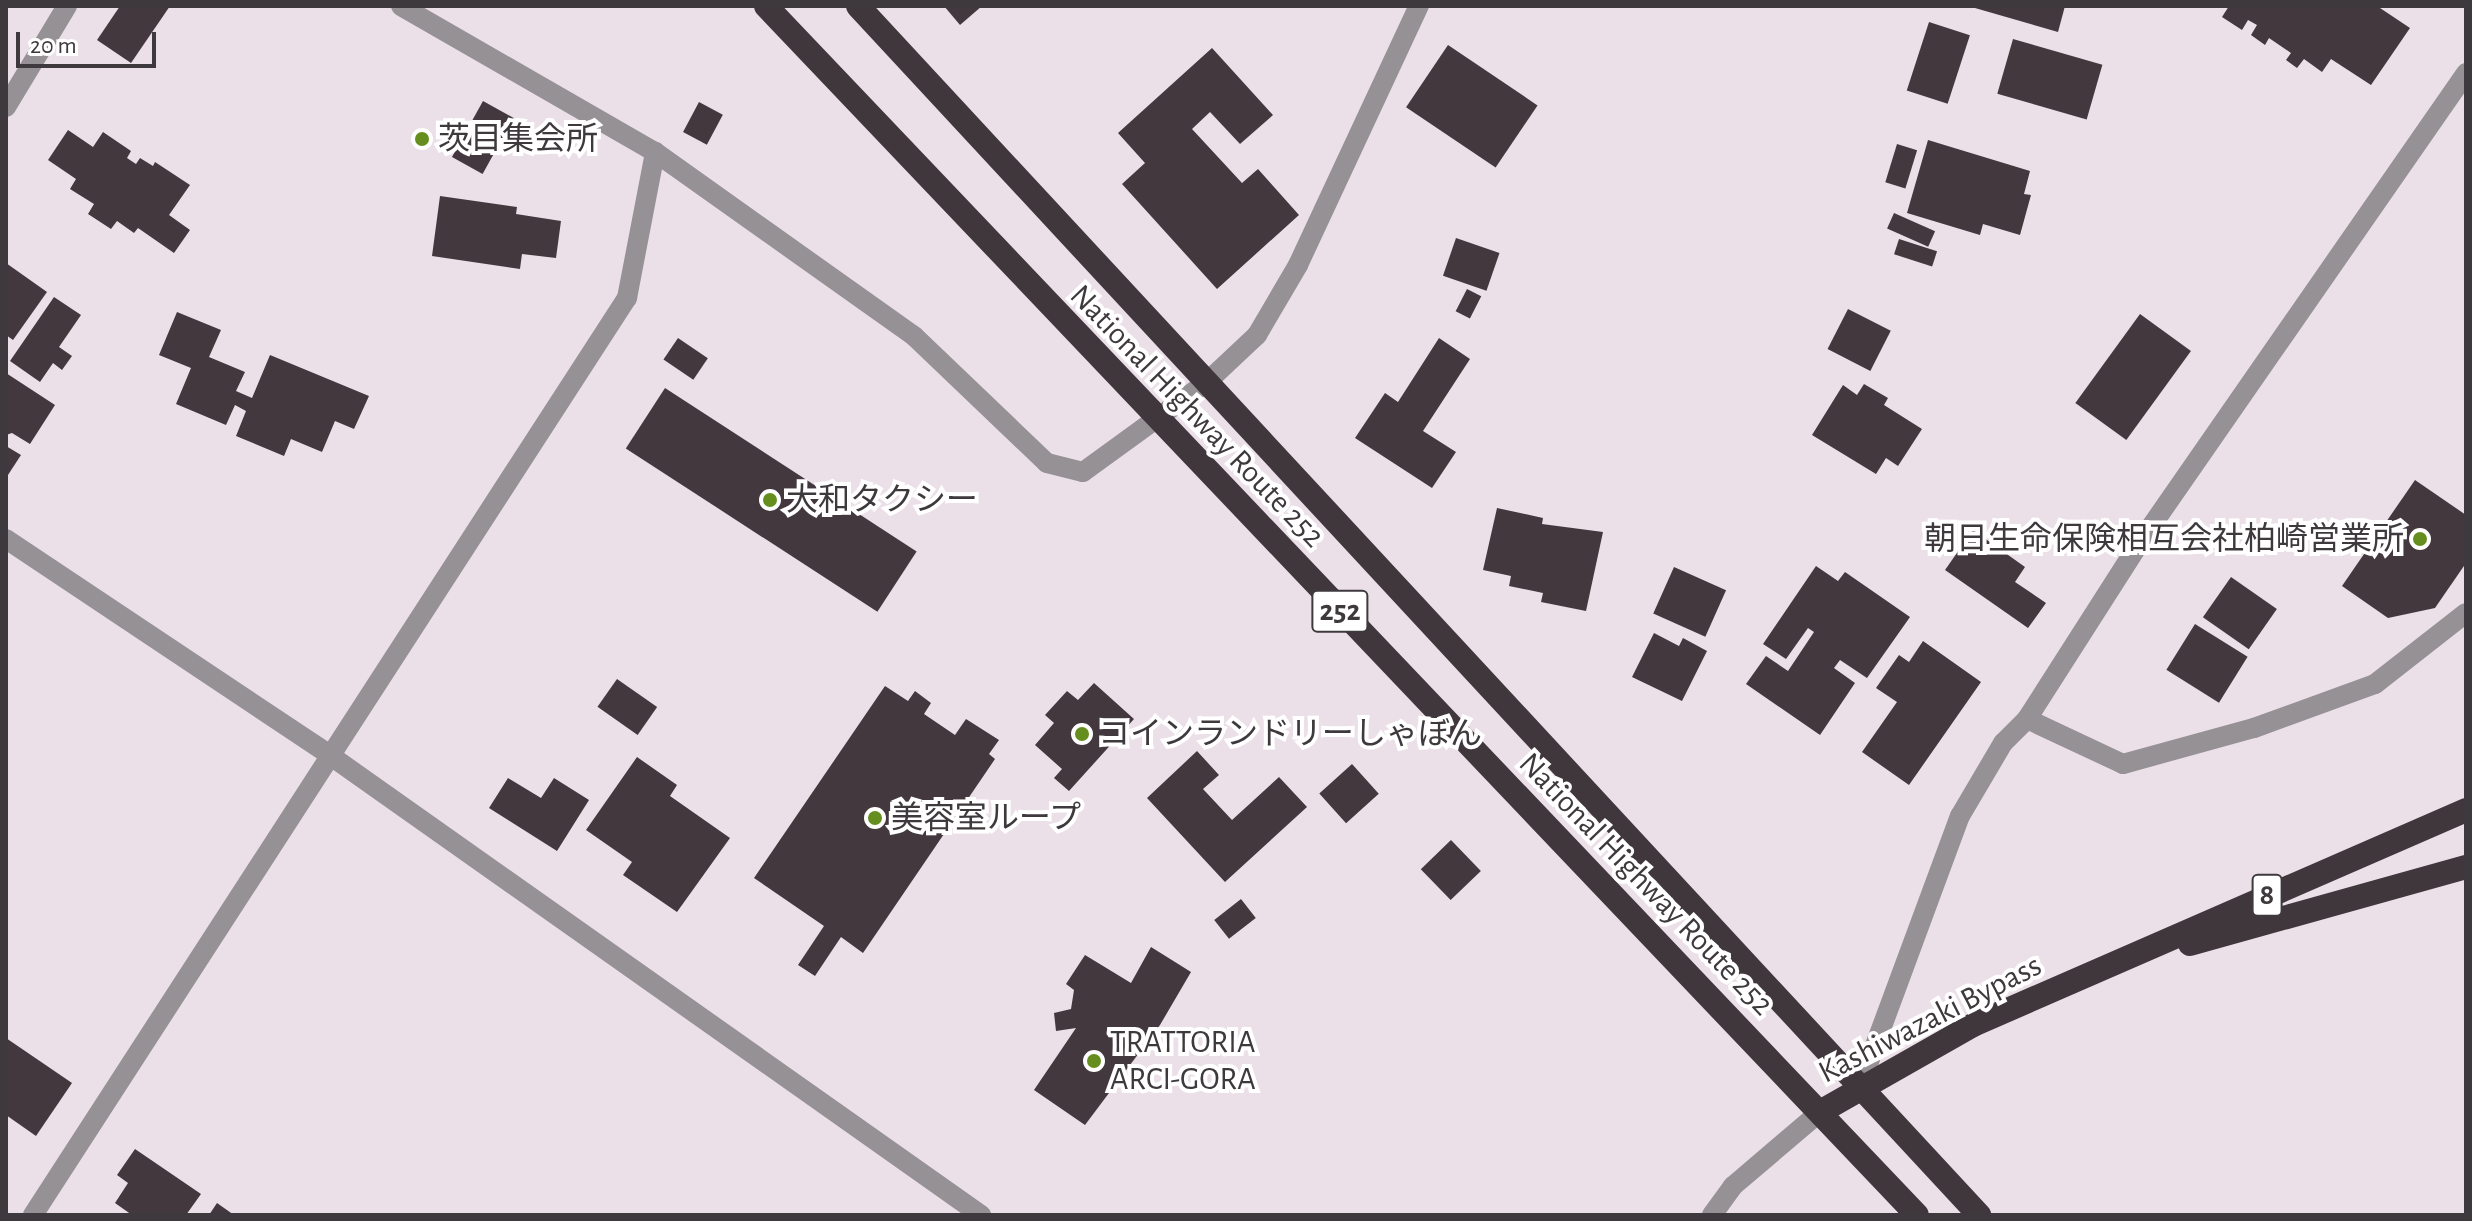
<!DOCTYPE html>
<html>
<head>
<meta charset="utf-8">
<style>
  body { margin:0 }
  #map { position:relative; width:2472px; height:1221px; overflow:hidden; background:#ece0e8; font-family:"Alegreya Sans","Noto Sans JP",sans-serif }
  div>[style] { position:absolute }
  .building>* { inset:0; background:#42383e; transform-origin:0 0 }
  .minor>* { height:20px; margin:-10px; padding:0 10px; transform-origin:10px; border-radius:10px; background:#969194 }
  .highway>* { height:24px; margin:-12px; padding:0 12px; transform-origin:12px; border-radius:12px; background:#40373d }
  .dots>* { width:22px; height:22px; translate:-50% -50%; box-sizing:border-box; border:4px solid #fff; border-radius:50% }
  span { translate:-50% -50%; white-space:nowrap; text-align:center; line-height:1.15; -webkit-text-stroke:8px #fff; paint-order:stroke }
  .shield-label span { padding:2px 6px; background:#fff; border:2px solid; border-radius:6px; -webkit-text-stroke-width:0 }
  .shield-label { font-size:30px; color:#3e393c; font-weight:700 }
  .poi-label { font-size:32px; color:#3e393c }
  .left { translate:0 -50%; text-align:left }
  .right { translate:-100% -50%; text-align:right }
  .street-label { font-size:32px; color:#3e393c }
  .frame { position:absolute; inset:0; border:8px solid #3e393c; pointer-events:none }
  .scale { position:absolute; left:16px; top:32px; width:140px; height:36px; box-sizing:border-box; border:4px solid #3e393c; border-top:0; padding-left:10px; font-size:24px; line-height:28px; white-space:nowrap; color:#3e393c; -webkit-text-stroke:6px #fff; paint-order:stroke }
</style>
</head>
<body>
<div id="map">
  <div class="building">
    <div style="clip-path:polygon(120px 6px,170px 6px,131px 63px,97px 40px)"></div>
    <div style="clip-path:polygon(944px 6px,982px 6px,960px 25px)"></div>
    <div style="clip-path:polygon(1968px 6px,2065px 6px,2058px 32px)"></div>
    <div style="clip-path:polygon(2229px 6px,2377px 6px,2410px 28px,2371px 85px,2331px 59px,2322px 72px,2304px 59px,2297px 68px,2286px 60px,2291px 53px,2269px 38px,2265px 45px,2251px 35px,2257px 25px,2248px 20px,2242px 30px,2222px 17px)"></div>
    <div style="left:1929px;top:22px;width:43px;height:72px;rotate:18deg"></div>
    <div style="left:2013px;top:39px;width:93px;height:57px;rotate:16deg"></div>
    <div style="left:1448px;top:45px;width:108px;height:75px;rotate:34deg"></div>
    <div style="clip-path:polygon(1212px 48px,1273px 115px,1240px 144px,1210px 112px,1192px 129px,1242px 183px,1258px 169px,1299px 215px,1217px 289px,1122px 184px,1145px 163px,1118px 133px)"></div>
    <div style="left:483px;top:101px;width:35px;height:64px;rotate:29deg"></div>
    <div style="left:699px;top:102px;width:27px;height:34px;rotate:28deg"></div>
    <div style="clip-path:polygon(68px 130px,93px 147px,103px 132px,131px 151px,127px 158px,136px 164px,140px 158px,153px 166px,155px 162px,190px 185px,169px 215px,190px 230px,174px 253px,138px 228px,134px 233px,117px 221px,111px 229px,88px 214px,94px 204px,70px 189px,76px 179px,48px 160px)"></div>
    <div style="clip-path:polygon(1928px 140px,2030px 171px,2024px 194px,2031px 195px,2020px 235px,1983px 224px,1980px 235px,1907px 213px)"></div>
    <div style="left:1897px;top:144px;width:21px;height:40px;rotate:17deg"></div>
    <div style="clip-path:polygon(440px 196px,517px 207px,516px 214px,561px 221px,556px 258px,522px 254px,520px 269px,432px 256px)"></div>
    <div style="left:1894px;top:213px;width:45px;height:17px;rotate:24deg"></div>
    <div style="left:1456px;top:238px;width:46px;height:40px;rotate:19deg"></div>
    <div style="left:1899px;top:239px;width:40px;height:16px;rotate:18deg"></div>
    <div style="clip-path:polygon(6px 263px,47px 292px,13px 340px,6px 335px)"></div>
    <div style="left:1467px;top:289px;width:16px;height:25px;rotate:27deg"></div>
    <div style="clip-path:polygon(54px 297px,81px 315px,59px 347px,72px 356px,62px 370px,53px 363px,40px 382px,10px 361px)"></div>
    <div style="left:1848px;top:309px;width:48px;height:45px;rotate:27deg"></div>
    <div style="clip-path:polygon(177px 312px,221px 330px,209px 357px,245px 372px,236px 391px,252px 398px,270px 355px,369px 396px,354px 429px,335px 421px,322px 452px,291px 439px,284px 456px,236px 436px,246px 411px,235px 405px,226px 425px,176px 404px,191px 368px,159px 355px)"></div>
    <div style="left:2140px;top:314px;width:63px;height:110px;rotate:36deg"></div>
    <div style="left:678px;top:338px;width:36px;height:26px;rotate:34deg"></div>
    <div style="clip-path:polygon(1439px 338px,1470px 359px,1423px 431px,1456px 452px,1432px 488px,1355px 438px,1385px 393px,1398px 402px)"></div>
    <div style="clip-path:polygon(6px 373px,55px 405px,30px 444px,12px 433px,6px 435px)"></div>
    <div style="clip-path:polygon(1864px 384px,1888px 398px,1884px 405px,1922px 429px,1898px 466px,1886px 458px,1876px 474px,1812px 435px,1843px 385px,1857px 395px)"></div>
    <div style="left:665px;top:388px;width:300px;height:72px;rotate:33deg"></div>
    <div style="clip-path:polygon(6px 446px,21px 455px,6px 478px)"></div>
    <div style="clip-path:polygon(2415px 480px,2466px 515px,2466px 563px,2435px 608px,2388px 618px,2342px 586px)"></div>
    <div style="clip-path:polygon(1497px 508px,1543px 518px,1542px 524px,1603px 532px,1586px 611px,1541px 602px,1543px 593px,1509px 586px,1511px 576px,1483px 570px)"></div>
    <div style="clip-path:polygon(1973px 530px,2025px 567px,2015px 582px,2046px 603px,2028px 628px,1945px 570px)"></div>
    <div style="clip-path:polygon(1816px 566px,1838px 581px,1845px 572px,1910px 617px,1867px 678px,1840px 660px,1834px 668px,1855px 683px,1820px 735px,1746px 684px,1766px 656px,1788px 671px,1814px 632px,1808px 628px,1786px 659px,1763px 644px)"></div>
    <div style="left:1674px;top:567px;width:57px;height:51px;rotate:24deg"></div>
    <div style="left:2231px;top:577px;width:56px;height:49px;rotate:35deg"></div>
    <div style="left:2195px;top:624px;width:62px;height:54px;rotate:32deg"></div>
    <div style="clip-path:polygon(1654px 633px,1679px 646px,1683px 638px,1707px 651px,1682px 701px,1632px 677px)"></div>
    <div style="clip-path:polygon(1923px 641px,1981px 682px,1909px 785px,1862px 752px,1897px 702px,1876px 688px,1899px 655px,1909px 662px)"></div>
    <div style="left:617px;top:679px;width:49px;height:34px;rotate:35deg"></div>
    <div style="clip-path:polygon(1094px 683px,1134px 719px,1069px 791px,1054px 778px,1062px 769px,1035px 745px,1054px 723px,1045px 715px,1067px 691px,1078px 700px)"></div>
    <div style="clip-path:polygon(885px 686px,908px 701px,915px 691px,931px 703px,924px 714px,955px 735px,966px 719px,999px 740px,989px 754px,995px 759px,863px 953px,841px 937px,815px 976px,798px 965px,824px 926px,754px 878px)"></div>
    <div style="clip-path:polygon(1197px 751px,1219px 775px,1203px 789px,1232px 820px,1279px 777px,1307px 807px,1225px 882px,1147px 798px)"></div>
    <div style="clip-path:polygon(637px 757px,677px 785px,670px 796px,730px 838px,677px 912px,623px 875px,632px 862px,586px 830px)"></div>
    <div style="left:1352px;top:764px;width:40px;height:44px;rotate:48deg"></div>
    <div style="clip-path:polygon(508px 778px,541px 798px,554px 778px,589px 800px,557px 851px,489px 808px)"></div>
    <div style="left:1451px;top:840px;width:43px;height:42px;rotate:46deg"></div>
    <div style="left:1241px;top:899px;width:24px;height:34px;rotate:52deg"></div>
    <div style="clip-path:polygon(1151px 947px,1191px 972px,1160px 1025px,1085px 1125px,1034px 1090px,1076px 1028px,1056px 1031px,1054px 1013px,1071px 1009px,1074px 990px,1066px 984px,1085px 955px,1131px 983px)"></div>
    <div style="clip-path:polygon(6px 1038px,72px 1083px,36px 1136px,6px 1115px)"></div>
    <div style="clip-path:polygon(135px 1149px,201px 1194px,186px 1215px,132px 1215px,115px 1203px,128px 1183px,117px 1175px)"></div>
    <div style="clip-path:polygon(217px 1203px,234px 1215px,209px 1215px)"></div>
  </div>
  <div class="minor">
    <div style="left:401px;top:6px;width:293px;rotate:29.9deg"></div>
    <div style="left:655px;top:152px;width:318px;rotate:35.4deg"></div>
    <div style="left:914px;top:336px;width:184px;rotate:43.7deg"></div>
    <div style="left:1047px;top:463px;width:37px;rotate:14deg"></div>
    <div style="left:1083px;top:472px;width:153px;rotate:-36deg"></div>
    <div style="left:1207px;top:382px;width:69px;rotate:-43.2deg"></div>
    <div style="left:1257px;top:335px;width:81px;rotate:-59.6deg"></div>
    <div style="left:1298px;top:265px;width:286px;rotate:-65deg"></div>
    <div style="left:6px;top:107px;width:118px;rotate:-58.9deg"></div>
    <div style="left:6px;top:539px;width:391px;rotate:33.7deg"></div>
    <div style="left:331px;top:756px;width:796px;rotate:35.23deg"></div>
    <div style="left:2027px;top:719px;width:106px;rotate:25.1deg"></div>
    <div style="left:2123px;top:764px;width:136px;rotate:-15.4deg"></div>
    <div style="left:2254px;top:728px;width:129px;rotate:-20deg"></div>
    <div style="left:2375px;top:684px;width:115px;rotate:-38deg"></div>
    <div style="left:1860px;top:1086px;width:288px;rotate:-69.7deg"></div>
    <div style="left:1960px;top:816px;width:85px;rotate:-59.5deg"></div>
    <div style="left:2003px;top:743px;width:34px;rotate:-45deg"></div>
    <div style="left:2027px;top:719px;width:211px;rotate:-57.4deg"></div>
    <div style="left:2141px;top:541px;width:570px;rotate:-55.22deg"></div>
    <div style="left:33px;top:1215px;width:1093px;rotate:-57.07deg"></div>
    <div style="left:627px;top:298px;width:149px;rotate:-79.1deg"></div>
    <div style="left:1712px;top:1215px;width:36px;rotate:-54deg"></div>
    <div style="left:1733px;top:1186px;width:114px;rotate:-40.4deg"></div>
  </div>
  <div class="highway">
    <div style="left:766px;top:6px;width:1669px;rotate:46.41deg"></div>
    <div style="left:858px;top:6px;width:1649px;rotate:47.16deg"></div>
    <div style="left:2190px;top:944px;width:287px;rotate:-15.6deg"></div>
    <div style="left:1820px;top:1112px;width:176px;rotate:-29.6deg"></div>
    <div style="left:1973px;top:1025px;width:538px;rotate:-23.56deg"></div>
  </div>
  <div class="dots">
    <div style="left:422px;top:139px;background:#658e1e"></div>
    <div style="left:770px;top:500px;background:#658e1e"></div>
    <div style="left:2420px;top:539px;background:#658e1e"></div>
    <div style="left:1082px;top:734px;background:#658e1e"></div>
    <div style="left:875px;top:818px;background:#658e1e"></div>
    <div style="left:1094px;top:1061px;background:#658e1e"></div>
  </div>
  <div class="shield-label">
    <span style="left:1340px;top:611px">252</span>
    <span style="left:2267px;top:895px">8</span>
  </div>
  <div class="poi-label">
    <span class="left" style="left:438px;top:139px">茨目集会所</span>
    <span class="left" style="left:786px;top:500px">大和タクシー</span>
    <span class="right" style="left:2404px;top:539px">朝日生命保険相互会社柏崎営業所</span>
    <span class="left" style="left:1098px;top:734px">コインランドリーしゃぼん</span>
    <span class="left" style="left:891px;top:818px">美容室ループ</span>
    <span class="left" style="left:1110px;top:1061px">TRATTORIA<br>ARCI-GORA</span>
  </div>
  <div class="street-label">
    <span style="left:1197px;top:416px;rotate:46deg">National Highway Route 252</span>
    <span style="left:1646px;top:884px;rotate:46deg">National Highway Route 252</span>
    <span style="left:1930px;top:1019px;rotate:-27deg">Kashiwazaki Bypass</span>
  </div>
  <div class="frame"></div>
  <div class="scale">20 m</div>
</div>
</body>
</html>
